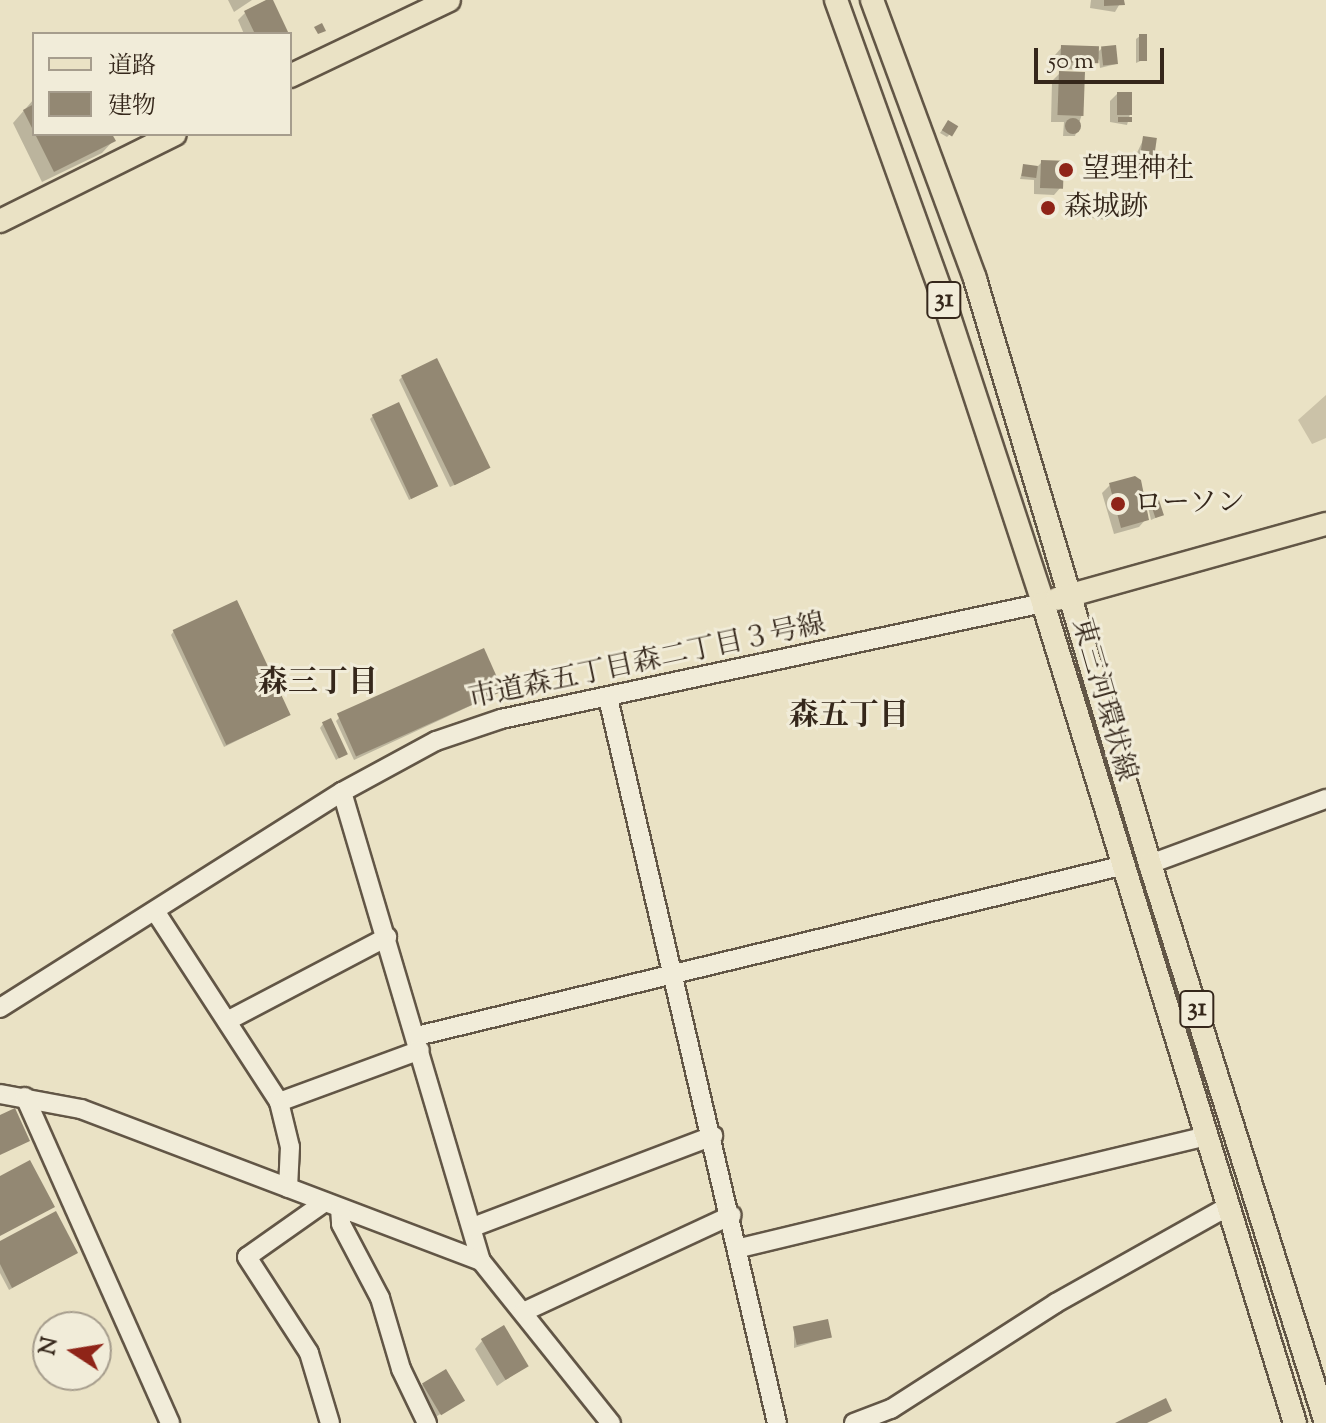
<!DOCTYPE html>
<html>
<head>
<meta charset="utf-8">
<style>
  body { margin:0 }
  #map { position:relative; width:1326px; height:1423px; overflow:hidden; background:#eae2c5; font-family:"Sorts Mill Goudy","Noto Serif JP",serif }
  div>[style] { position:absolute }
  .green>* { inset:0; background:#cbc2a8 }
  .shadow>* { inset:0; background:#0003; transform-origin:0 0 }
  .building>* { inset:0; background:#938873; transform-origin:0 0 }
  .round { border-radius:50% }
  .roads { filter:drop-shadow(2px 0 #625646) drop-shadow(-2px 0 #625646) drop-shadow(0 2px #625646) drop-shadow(0 -2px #625646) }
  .minor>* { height:18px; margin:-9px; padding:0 9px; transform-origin:9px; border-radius:9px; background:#f1ecd9 }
  .major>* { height:22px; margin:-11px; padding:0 11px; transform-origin:11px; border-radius:11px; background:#eae2c5 }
  .dots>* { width:22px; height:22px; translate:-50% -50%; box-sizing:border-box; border:4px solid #f1ecd9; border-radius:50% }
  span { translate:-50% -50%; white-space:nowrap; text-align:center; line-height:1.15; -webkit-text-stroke:6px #f1ecd9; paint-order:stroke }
  .shield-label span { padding:2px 6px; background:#f1ecd9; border:2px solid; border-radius:6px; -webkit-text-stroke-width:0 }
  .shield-label { font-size:26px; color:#35271b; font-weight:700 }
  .poi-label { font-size:28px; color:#35271b }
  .left { translate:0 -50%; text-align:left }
  .street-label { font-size:28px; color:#35271b }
  .neighbourhood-label { font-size:30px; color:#35271b; font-weight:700 }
  .legend { position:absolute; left:32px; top:32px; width:260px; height:104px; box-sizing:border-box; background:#f1ecd9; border:2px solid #a69d8d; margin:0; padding:10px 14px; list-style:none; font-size:24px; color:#35271b }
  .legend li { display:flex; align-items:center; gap:16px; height:40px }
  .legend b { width:40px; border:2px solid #a69d8d }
  .north { position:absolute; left:32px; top:1311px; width:80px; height:80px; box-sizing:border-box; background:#f1ecd9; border:2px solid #a69d8d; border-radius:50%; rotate:282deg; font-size:22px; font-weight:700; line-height:32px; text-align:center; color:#35271b }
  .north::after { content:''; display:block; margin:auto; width:28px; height:36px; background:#8f2418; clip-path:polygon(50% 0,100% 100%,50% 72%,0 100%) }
  .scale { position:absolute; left:1034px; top:48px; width:130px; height:36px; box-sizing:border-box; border:4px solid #35271b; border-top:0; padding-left:10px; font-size:24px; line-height:28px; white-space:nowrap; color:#35271b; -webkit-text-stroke:6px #f1ecd9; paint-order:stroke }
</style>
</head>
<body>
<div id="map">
  <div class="green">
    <div style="clip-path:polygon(1326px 395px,1326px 438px,1312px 444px,1298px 420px)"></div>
  </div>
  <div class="shadow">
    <div style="clip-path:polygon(228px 0,252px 0,234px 12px)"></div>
    <div style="clip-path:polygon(1122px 0,1115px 12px,1090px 8px,1091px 0)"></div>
    <div style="clip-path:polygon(245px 13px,287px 34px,244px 34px,238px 20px)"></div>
    <div style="clip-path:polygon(1140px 36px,1145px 59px,1136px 63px,1136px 39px)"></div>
    <div style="clip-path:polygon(1062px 47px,1096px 54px,1102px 48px,1116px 64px,1100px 68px,1099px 59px,1088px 70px,1054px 69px,1055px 55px)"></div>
    <div style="clip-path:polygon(1060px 73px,1082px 114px,1075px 136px,1063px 136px,1064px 122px,1051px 122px,1052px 81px)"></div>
    <div style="clip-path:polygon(1117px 94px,1130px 114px,1127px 125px,1110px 122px,1110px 101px)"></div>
    <div style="clip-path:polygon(34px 99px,34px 134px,110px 134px,113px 141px,102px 153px,42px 182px,13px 123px)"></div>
    <div style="clip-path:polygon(945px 126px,950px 134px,947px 137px,940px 133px)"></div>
    <div style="clip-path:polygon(1144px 138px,1152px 161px,1139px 177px,1133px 176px,1134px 161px,1148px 163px,1135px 157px)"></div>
    <div style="clip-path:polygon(1042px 162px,1061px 187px,1054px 195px,1034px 194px,1034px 180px,1020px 179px,1024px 166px,1036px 168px)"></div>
    <div style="clip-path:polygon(1125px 196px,1129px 210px,1126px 214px,1120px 212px)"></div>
    <div style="clip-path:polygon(1086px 198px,1114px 212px,1107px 220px,1077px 216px)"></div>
    <div style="clip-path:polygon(402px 377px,484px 471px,450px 487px,399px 380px)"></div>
    <div style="clip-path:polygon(373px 416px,433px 488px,409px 500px,370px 419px)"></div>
    <div style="clip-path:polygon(1110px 485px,1146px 519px,1139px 527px,1114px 534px,1102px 493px)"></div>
    <div style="clip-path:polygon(1151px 504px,1162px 515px,1151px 520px,1148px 507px)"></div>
    <div style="clip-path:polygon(174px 631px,285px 717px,224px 747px,171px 635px)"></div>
    <div style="clip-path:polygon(498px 693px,354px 760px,336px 721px,339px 718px)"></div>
    <div style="clip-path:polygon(323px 724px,346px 753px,336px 760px,320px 728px)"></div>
    <div style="clip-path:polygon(0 1243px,76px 1253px,9px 1290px,0 1273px)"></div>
    <div style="clip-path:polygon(794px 1330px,830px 1337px,794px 1348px)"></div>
    <div style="clip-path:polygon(482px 1341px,526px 1366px,497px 1386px,475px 1349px)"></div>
    <div style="left:445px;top:1371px;width:34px;height:37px;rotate:58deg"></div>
  </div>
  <div class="building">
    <div style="clip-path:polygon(266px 0,273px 0,289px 34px,255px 34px,244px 11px)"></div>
    <div style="clip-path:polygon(1104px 0,1124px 0,1125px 5px,1104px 6px)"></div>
    <div style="clip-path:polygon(322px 23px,326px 31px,318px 34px,314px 27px)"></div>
    <div style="left:1139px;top:34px;width:8px;height:27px"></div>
    <div style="left:1061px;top:45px;width:38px;height:17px;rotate:2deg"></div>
    <div style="left:1116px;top:45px;width:19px;height:15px;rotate:84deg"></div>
    <div style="left:1059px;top:71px;width:26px;height:44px;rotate:2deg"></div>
    <div style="left:1117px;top:92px;width:15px;height:23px"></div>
    <div style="clip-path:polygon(34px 104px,34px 132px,23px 110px)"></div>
    <div style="left:1118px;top:117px;width:14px;height:5px"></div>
    <div class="round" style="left:1065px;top:118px;width:16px;height:16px"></div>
    <div style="left:948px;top:120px;width:12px;height:12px;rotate:31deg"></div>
    <div style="clip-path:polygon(35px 134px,112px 134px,116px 141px,54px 172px)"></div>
    <div style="left:1143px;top:136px;width:14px;height:24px;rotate:8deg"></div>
    <div style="left:1041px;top:160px;width:23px;height:28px;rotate:2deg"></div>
    <div style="left:1023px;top:164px;width:15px;height:12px;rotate:8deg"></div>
    <div style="left:1137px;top:164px;width:9px;height:9px;rotate:13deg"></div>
    <div style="left:1125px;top:193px;width:9px;height:16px;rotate:13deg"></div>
    <div style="left:1085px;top:196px;width:33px;height:13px;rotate:9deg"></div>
    <div style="left:437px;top:358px;width:122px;height:40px;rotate:64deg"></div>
    <div style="left:399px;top:402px;width:93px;height:30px;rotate:65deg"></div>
    <div style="clip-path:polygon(1135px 476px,1141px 480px,1149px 520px,1121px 528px,1109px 483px)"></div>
    <div style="left:1159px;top:500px;width:16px;height:9px;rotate:72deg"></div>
    <div style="left:237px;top:600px;width:127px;height:71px;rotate:65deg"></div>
    <div style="left:484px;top:648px;width:47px;height:161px;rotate:66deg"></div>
    <div style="left:331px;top:718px;width:40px;height:10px;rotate:65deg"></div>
    <div style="clip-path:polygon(15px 1108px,30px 1141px,0 1155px,0 1115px)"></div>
    <div style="clip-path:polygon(30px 1160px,55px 1207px,0 1236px,0 1176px)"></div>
    <div style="clip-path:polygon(56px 1211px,78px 1253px,12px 1288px,0 1264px,0 1241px)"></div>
    <div style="left:828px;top:1319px;width:19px;height:36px;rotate:78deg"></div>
    <div style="left:504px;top:1325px;width:48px;height:27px;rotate:59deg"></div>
    <div style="left:446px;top:1369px;width:37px;height:28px;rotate:59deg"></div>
    <div style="clip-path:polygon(1166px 1398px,1172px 1411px,1147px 1423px,1115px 1423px)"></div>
  </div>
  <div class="roads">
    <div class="minor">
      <div style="left:608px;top:698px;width:744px;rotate:76.88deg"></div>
      <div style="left:342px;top:792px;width:489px;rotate:73.5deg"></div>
      <div style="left:481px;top:1261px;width:208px;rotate:51.3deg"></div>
      <div style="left:1150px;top:864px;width:188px;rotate:-20.3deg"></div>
      <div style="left:155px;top:911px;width:228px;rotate:57deg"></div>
      <div style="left:279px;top:1102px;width:46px;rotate:76.3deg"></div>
      <div style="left:290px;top:1147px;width:41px;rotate:92.8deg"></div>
      <div style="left:0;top:1008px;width:404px;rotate:-32.3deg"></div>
      <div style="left:342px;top:792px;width:107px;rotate:-28.5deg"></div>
      <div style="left:436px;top:741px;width:69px;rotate:-18.7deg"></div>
      <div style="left:501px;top:719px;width:554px;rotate:-12.08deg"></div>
      <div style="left:227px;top:1021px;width:181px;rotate:-27.7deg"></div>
      <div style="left:417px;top:1036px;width:724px;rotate:-13.58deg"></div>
      <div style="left:0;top:1094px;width:82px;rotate:10.5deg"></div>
      <div style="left:81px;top:1109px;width:428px;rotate:20.8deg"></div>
      <div style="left:25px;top:1097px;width:357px;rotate:66deg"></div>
      <div style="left:279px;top:1102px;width:150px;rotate:-20.2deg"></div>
      <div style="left:325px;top:1202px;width:95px;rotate:144.8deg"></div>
      <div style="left:247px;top:1257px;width:114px;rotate:57.1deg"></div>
      <div style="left:309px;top:1353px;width:73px;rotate:73.3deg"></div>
      <div style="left:340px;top:1208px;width:16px;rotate:86deg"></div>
      <div style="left:341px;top:1224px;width:84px;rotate:62.2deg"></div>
      <div style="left:380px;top:1298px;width:74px;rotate:73.5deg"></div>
      <div style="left:401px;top:1369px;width:60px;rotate:64.3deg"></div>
      <div style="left:473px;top:1227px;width:257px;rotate:-20.8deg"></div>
      <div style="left:740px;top:1248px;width:477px;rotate:-13.5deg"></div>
      <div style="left:523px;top:1312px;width:230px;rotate:-24.9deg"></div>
      <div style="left:854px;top:1423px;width:40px;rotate:-21deg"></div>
      <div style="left:891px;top:1409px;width:196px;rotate:-32.7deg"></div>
      <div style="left:1056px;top:1303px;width:196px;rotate:-29.3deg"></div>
    </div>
    <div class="major">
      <div style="left:836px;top:0;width:307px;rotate:70.2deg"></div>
      <div style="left:940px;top:289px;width:330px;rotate:71.8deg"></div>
      <div style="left:1043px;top:603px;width:858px;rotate:72.92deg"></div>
      <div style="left:872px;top:0;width:297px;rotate:69.7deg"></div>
      <div style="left:975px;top:279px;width:611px;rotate:73.35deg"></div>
      <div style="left:1150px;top:864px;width:586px;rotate:72.52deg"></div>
      <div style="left:290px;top:76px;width:176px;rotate:-25.5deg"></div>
      <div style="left:0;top:221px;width:195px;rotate:-26.4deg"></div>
      <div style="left:1057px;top:599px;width:279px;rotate:-15.6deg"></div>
    </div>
  </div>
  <div class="dots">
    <div style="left:1066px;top:170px;background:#8f2418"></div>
    <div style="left:1048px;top:208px;background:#8f2418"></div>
    <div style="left:1118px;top:504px;background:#8f2418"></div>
  </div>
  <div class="shield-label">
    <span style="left:944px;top:300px">31</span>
    <span style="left:1197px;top:1009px">31</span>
  </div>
  <div class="poi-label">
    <span class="left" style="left:1082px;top:170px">望理神社</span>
    <span class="left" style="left:1064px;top:208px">森城跡</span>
    <span class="left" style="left:1134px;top:504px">ローソン</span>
  </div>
  <div class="street-label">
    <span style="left:647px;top:662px;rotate:-12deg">市道森五丁目森二丁目３号線</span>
    <span style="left:1103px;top:700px;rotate:74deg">東三河環状線</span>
  </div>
  <div class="neighbourhood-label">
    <span style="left:318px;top:684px">森三丁目</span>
    <span style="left:849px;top:717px">森五丁目</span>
  </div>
  <ul class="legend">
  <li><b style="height:10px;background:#eae2c5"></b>道路</li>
  <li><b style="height:22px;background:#938873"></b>建物</li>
  </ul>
  <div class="north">N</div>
  <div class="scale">50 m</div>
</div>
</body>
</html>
